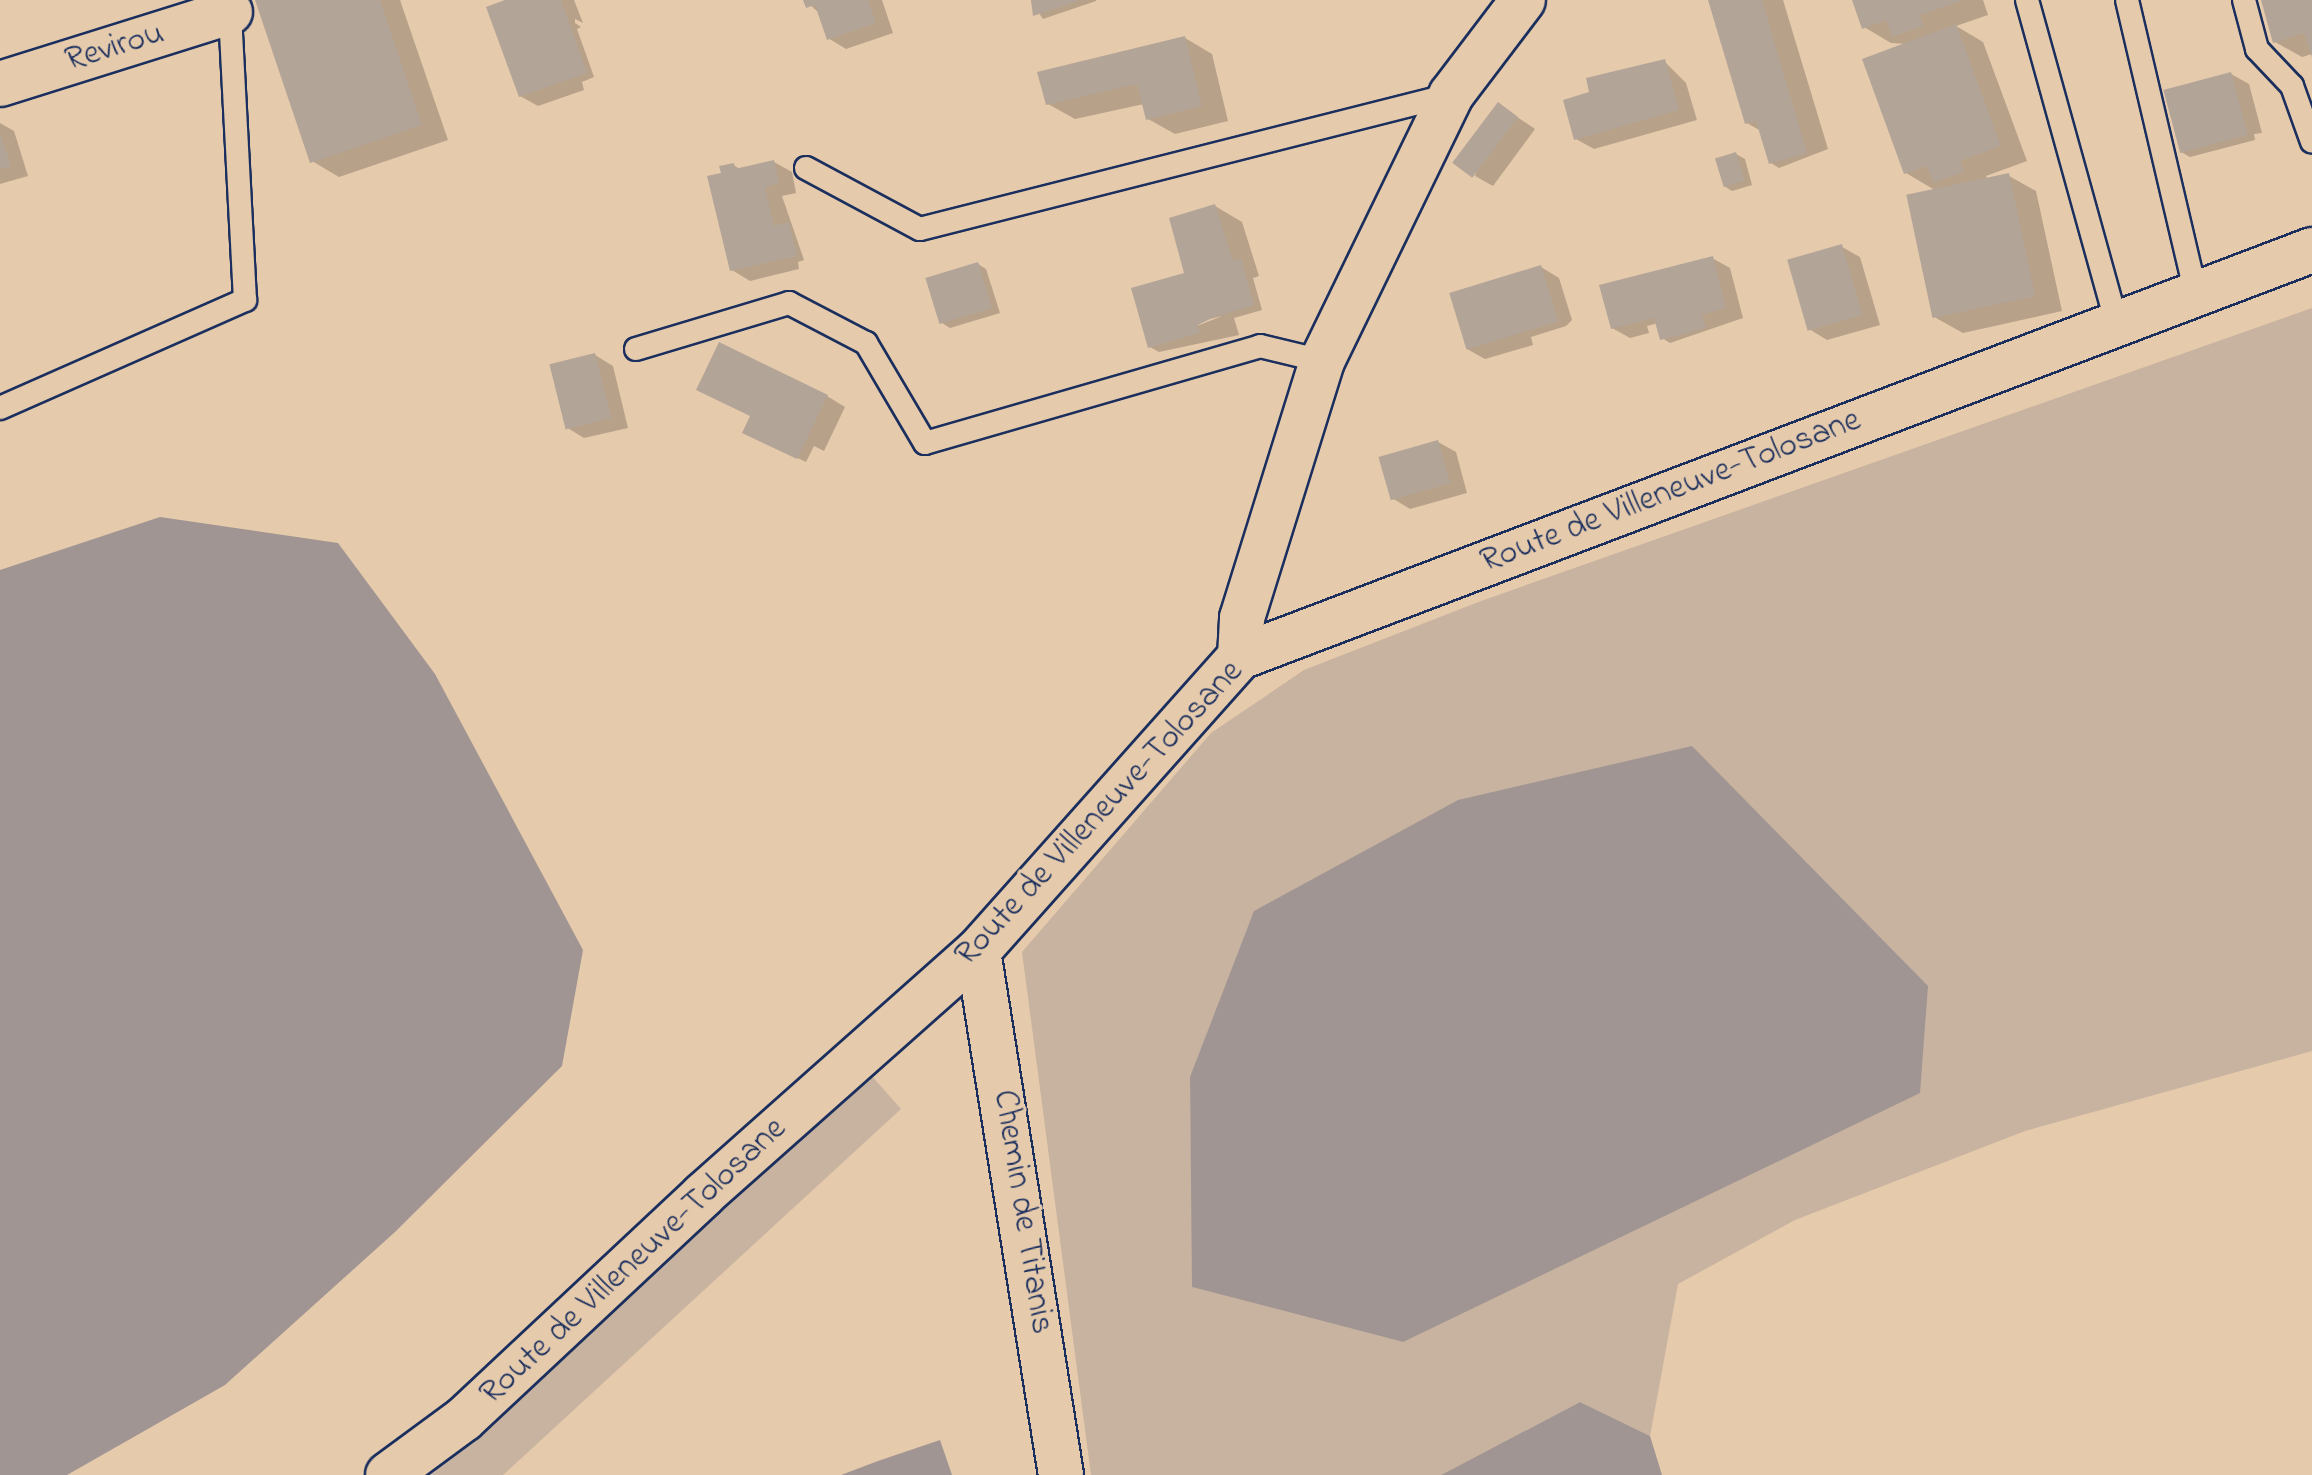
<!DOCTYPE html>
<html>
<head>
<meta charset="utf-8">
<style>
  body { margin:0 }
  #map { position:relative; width:2312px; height:1475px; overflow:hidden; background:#e5caac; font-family:"Indie Flower",sans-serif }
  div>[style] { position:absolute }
  .green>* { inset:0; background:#c8b3a0 }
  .water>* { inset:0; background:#a09592 }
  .shadow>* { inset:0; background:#0003 }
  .building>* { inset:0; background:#b3a498; transform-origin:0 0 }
  .roads { filter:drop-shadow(2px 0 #1b2f5e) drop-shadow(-2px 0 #1b2f5e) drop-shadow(0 2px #1b2f5e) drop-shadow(0 -2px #1b2f5e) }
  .lane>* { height:22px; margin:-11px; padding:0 11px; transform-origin:11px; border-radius:11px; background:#e5caac }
  .street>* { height:44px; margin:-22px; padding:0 22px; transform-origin:22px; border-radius:22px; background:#e5caac }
  .secondary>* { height:44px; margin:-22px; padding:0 22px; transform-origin:22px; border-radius:22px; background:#e5caac }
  span { translate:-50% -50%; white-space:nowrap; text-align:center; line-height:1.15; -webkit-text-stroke:6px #e5caac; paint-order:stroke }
  .street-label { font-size:34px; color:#1b2f5e }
</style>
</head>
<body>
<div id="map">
  <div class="green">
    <div style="clip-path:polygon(evenodd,2312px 308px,2312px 1051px,2025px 1131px,1795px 1220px,1678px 1284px,1650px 1436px,1580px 1402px,1441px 1475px,1091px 1475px,1022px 952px,1211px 733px,1304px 670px,1481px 601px,2312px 308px,1190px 1077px,1403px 1342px,1193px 1287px,1190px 1077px)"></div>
    <div style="clip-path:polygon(871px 1075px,901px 1109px,503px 1475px,431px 1475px)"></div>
  </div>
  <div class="water">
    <div style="clip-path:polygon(160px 517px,338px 543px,435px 674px,583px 950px,562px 1066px,395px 1232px,225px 1385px,67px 1475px,0 1475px,0 570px)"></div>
    <div style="clip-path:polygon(1692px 746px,1928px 986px,1920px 1093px,1403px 1342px,1192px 1287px,1190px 1077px,1254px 911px,1458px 800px)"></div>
    <div style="clip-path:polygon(1580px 1402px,1650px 1436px,1662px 1475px,1441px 1475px)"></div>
    <div style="clip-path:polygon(940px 1440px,952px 1475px,841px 1475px,878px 1461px)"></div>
  </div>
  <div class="shadow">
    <div style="clip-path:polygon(257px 0,400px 0,448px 140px,339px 177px,312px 161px)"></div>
    <div style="clip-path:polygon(511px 0,574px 0,583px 23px,575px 19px,575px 23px,581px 27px,577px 29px,594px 77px,582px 82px,584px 90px,538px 106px,520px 96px)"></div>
    <div style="clip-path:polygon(805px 0,882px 0,893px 33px,846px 49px,828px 38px,820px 14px)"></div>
    <div style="clip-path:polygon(1037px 0,1096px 0,1096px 1px,1043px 19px,1031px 2px)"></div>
    <div style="clip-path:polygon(1710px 0,1783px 0,1828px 149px,1779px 168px,1771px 163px,1761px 131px,1747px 123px)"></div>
    <div style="clip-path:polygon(1854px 0,1983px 0,1988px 15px,1956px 26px,1983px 42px,2027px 161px,1986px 176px,1988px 180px,2009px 176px,2036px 191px,2062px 311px,1963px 333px,1936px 318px,1948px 189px,1933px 189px,1906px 173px,1908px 44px,1891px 43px,1864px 27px)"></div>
    <div style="clip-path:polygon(2263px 0,2312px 0,2312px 54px,2302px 57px,2275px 42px)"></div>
    <div style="clip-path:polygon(1185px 38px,1212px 54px,1228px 121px,1175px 134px,1148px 119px,1144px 104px,1075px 119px,1048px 104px)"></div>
    <div style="clip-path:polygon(1665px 62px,1686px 83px,1697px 120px,1594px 149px,1576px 139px,1592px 94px)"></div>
    <div style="clip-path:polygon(2231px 74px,2249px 84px,2262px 133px,2254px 134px,2255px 140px,2190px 157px,2181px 152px)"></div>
    <div style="clip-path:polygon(1498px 104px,1535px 129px,1493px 186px,1475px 176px)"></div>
    <div style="clip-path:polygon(0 123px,14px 131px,28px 176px,0 184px)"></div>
    <div style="clip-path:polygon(1736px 154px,1745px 159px,1752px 185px,1732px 191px,1724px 186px)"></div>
    <div style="clip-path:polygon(774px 162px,792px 172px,796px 193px,782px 196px,804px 260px,798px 262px,799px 269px,750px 281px,732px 270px,723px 174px,733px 165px,742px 170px)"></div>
    <div style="clip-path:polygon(evenodd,1215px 206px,1242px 222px,1259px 276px,1253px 278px,1262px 310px,1234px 318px,1239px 335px,1159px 352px,1150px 347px,1215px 206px,1222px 316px,1197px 326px,1194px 323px,1222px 316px)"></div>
    <div style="clip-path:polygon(1842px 247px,1860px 257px,1880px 325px,1827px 340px,1809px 329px)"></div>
    <div style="clip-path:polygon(1712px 258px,1730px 268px,1743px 318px,1670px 343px,1662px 338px,1658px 323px,1647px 326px,1649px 333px,1630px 338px,1612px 328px)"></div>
    <div style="clip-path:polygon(978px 264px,986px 269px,1000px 313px,950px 328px,942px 323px)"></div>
    <div style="clip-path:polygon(1541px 267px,1559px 278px,1572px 320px,1566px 326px,1531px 337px,1533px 345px,1485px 359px,1467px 349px)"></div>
    <div style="clip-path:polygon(595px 355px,613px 366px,628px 428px,584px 438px,566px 427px)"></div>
    <div style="clip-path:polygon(827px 396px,845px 407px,824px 451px,814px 446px,806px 462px,753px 437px,752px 417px)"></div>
    <div style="clip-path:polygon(1438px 442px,1456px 452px,1467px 493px,1410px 509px,1392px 498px)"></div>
  </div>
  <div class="building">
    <div style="clip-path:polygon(255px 0,380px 0,422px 125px,310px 163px)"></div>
    <div style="clip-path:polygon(505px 0,561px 0,587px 73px,519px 97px,486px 7px)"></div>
    <div style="clip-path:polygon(803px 0,868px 0,876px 23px,827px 40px,815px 5px,806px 8px)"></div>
    <div style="clip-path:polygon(1031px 0,1077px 0,1078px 1px,1033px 16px)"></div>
    <div style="clip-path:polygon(1708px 0,1762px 0,1807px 153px,1769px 164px,1756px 121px,1745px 124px)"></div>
    <div style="clip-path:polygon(1852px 0,1961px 0,1961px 1px,1920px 15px,1923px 26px,1892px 37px,1886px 20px,1862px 29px)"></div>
    <div style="clip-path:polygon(2261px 0,2312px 0,2312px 57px,2304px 33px,2273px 43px)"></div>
    <div style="clip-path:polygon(1956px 24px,2001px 146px,1960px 161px,1964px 172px,1933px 183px,1927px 166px,1904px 174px,1862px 59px)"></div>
    <div style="clip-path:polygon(1185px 36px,1202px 106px,1146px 120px,1137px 84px,1046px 105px,1037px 72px)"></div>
    <div style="clip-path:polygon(1665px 59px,1679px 110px,1574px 140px,1563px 100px,1589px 92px,1586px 78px)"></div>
    <div style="left:2231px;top:72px;width:65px;height:70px;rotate:75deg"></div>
    <div style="left:1498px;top:102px;width:25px;height:76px;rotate:37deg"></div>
    <div style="clip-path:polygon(0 133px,11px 166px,0 169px)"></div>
    <div style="left:1736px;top:152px;width:30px;height:22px;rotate:73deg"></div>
    <div style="clip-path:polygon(774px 160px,779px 183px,765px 187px,774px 226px,789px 222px,797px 256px,730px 271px,707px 176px,721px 173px,719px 166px,734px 163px,735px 169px)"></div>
    <div style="left:2009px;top:173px;width:126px;height:105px;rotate:78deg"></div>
    <div style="clip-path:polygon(1215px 204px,1233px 261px,1241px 258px,1254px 305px,1212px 318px,1198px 325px,1200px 333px,1148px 348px,1131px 288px,1184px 273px,1169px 218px)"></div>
    <div style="left:1842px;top:244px;width:74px;height:57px;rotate:74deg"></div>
    <div style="clip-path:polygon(1713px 256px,1726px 308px,1702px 315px,1706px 328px,1660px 340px,1654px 318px,1611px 329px,1599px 285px)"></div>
    <div style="left:978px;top:262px;width:48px;height:55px;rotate:73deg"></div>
    <div style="left:1541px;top:265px;width:59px;height:96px;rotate:73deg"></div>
    <div style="clip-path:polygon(719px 342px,828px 395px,797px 459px,742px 433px,750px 416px,696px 390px)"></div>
    <div style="left:595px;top:353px;width:67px;height:47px;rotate:76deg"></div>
    <div style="left:1438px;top:440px;width:45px;height:62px;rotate:74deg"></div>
  </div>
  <div class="roads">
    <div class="lane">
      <div style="left:2027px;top:0;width:336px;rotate:74.5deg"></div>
      <div style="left:2127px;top:0;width:302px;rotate:76.8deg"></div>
      <div style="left:2244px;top:0;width:51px;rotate:75.1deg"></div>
      <div style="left:2257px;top:49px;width:51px;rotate:46.6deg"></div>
      <div style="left:2292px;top:86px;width:59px;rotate:70.3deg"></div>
      <div style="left:806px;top:168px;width:129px;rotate:28.2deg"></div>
      <div style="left:920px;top:229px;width:547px;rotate:-14.19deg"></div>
      <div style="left:636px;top:349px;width:160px;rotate:-16.7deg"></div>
      <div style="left:789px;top:303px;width:87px;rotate:27.5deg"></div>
      <div style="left:866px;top:343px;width:116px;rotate:59.5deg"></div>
      <div style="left:925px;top:443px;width:349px;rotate:-16.1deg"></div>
      <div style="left:1260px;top:346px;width:64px;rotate:13.6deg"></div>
      <div style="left:0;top:408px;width:268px;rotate:-23.8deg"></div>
      <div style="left:245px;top:300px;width:288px;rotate:-93deg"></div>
    </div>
    <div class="street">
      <div style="left:0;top:84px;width:241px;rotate:-17.4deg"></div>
      <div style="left:1240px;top:657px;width:39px;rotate:-87deg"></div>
      <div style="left:1242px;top:618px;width:269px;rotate:-72.7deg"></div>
      <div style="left:1322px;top:361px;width:296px;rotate:-64.1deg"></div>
      <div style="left:1451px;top:95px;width:119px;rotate:-52.8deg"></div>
      <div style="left:978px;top:951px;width:531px;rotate:81deg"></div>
    </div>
    <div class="secondary">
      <div style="left:388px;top:1475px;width:94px;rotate:-36.4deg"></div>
      <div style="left:464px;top:1419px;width:328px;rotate:-43.1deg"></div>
      <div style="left:703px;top:1195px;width:368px;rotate:-41.6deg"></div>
      <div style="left:978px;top:951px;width:394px;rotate:-48.3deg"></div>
      <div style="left:1240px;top:657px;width:1147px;rotate:-20.79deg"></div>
    </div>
  </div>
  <div class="street-label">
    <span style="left:115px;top:48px;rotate:-17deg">Revirou</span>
    <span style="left:1671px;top:492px;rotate:-21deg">Route de Villeneuve-Tolosane</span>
    <span style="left:1100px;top:814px;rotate:-47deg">Route de Villeneuve-Tolosane</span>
    <span style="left:1022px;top:1212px;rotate:81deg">Chemin de Titanis</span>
    <span style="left:634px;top:1262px;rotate:-43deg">Route de Villeneuve-Tolosane</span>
  </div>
</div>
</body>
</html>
